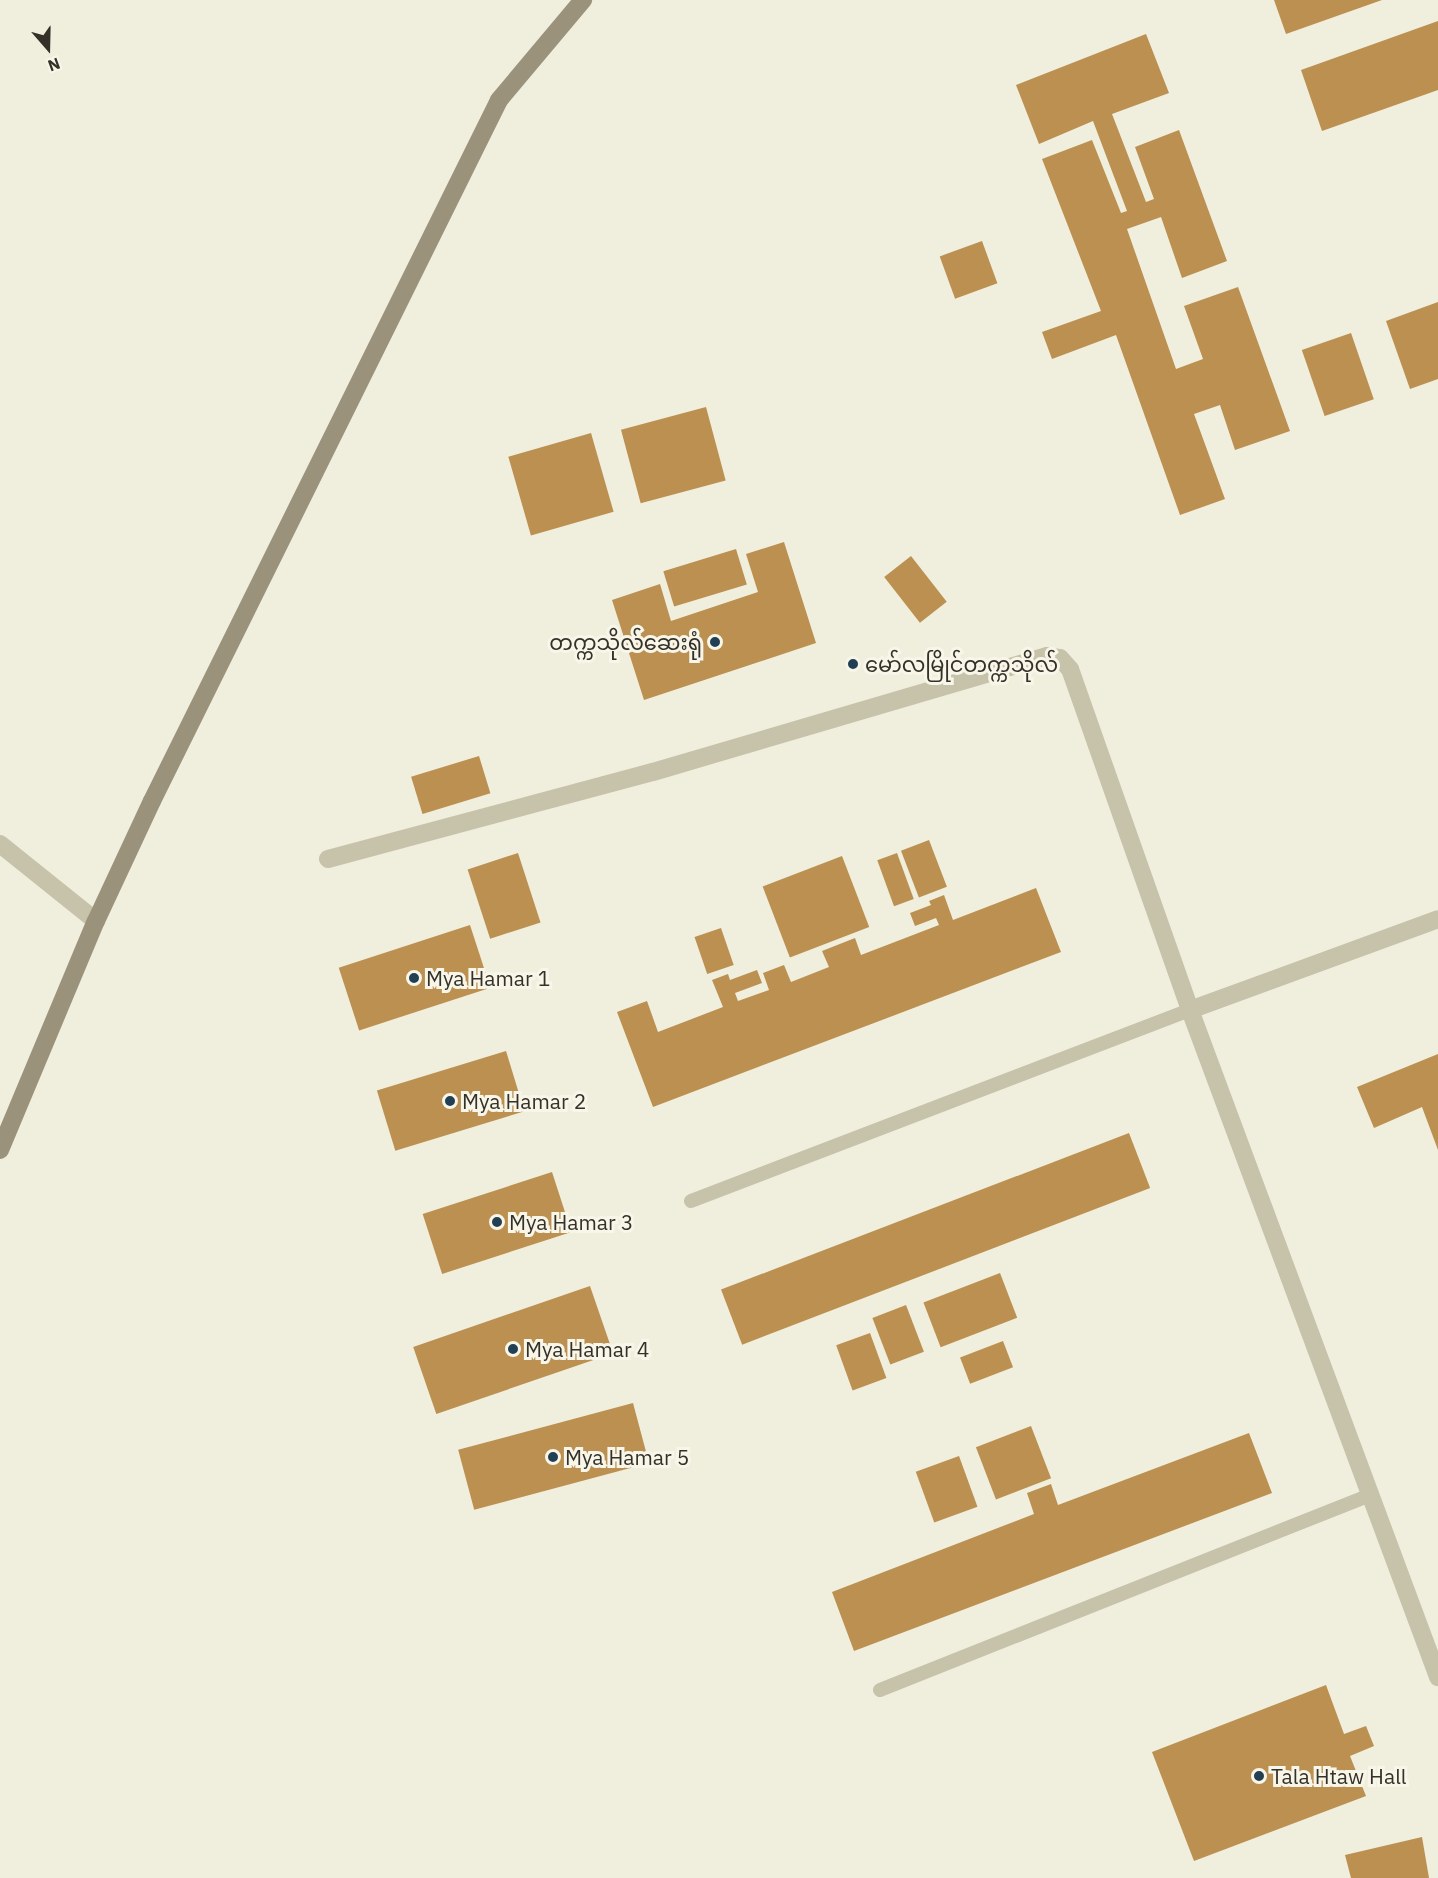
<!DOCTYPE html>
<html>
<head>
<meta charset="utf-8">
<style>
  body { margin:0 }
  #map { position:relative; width:1438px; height:1878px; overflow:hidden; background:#f0eedd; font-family:"IBM Plex Sans","Noto Sans Myanmar",sans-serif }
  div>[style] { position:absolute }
  .building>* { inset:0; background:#bb9050; transform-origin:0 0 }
  .lane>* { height:14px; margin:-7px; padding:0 7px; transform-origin:7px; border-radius:7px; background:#c7c2aa }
  .street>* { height:18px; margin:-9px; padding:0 9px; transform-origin:9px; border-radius:9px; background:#c7c2aa }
  .secondary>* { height:18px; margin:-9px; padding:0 9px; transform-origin:9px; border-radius:9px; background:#9b927c }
  .dots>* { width:16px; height:16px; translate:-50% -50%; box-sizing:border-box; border:3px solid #f8f6e9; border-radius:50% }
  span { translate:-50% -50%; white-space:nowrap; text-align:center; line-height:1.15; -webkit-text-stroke:6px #f8f6e9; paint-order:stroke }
  .poi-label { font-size:21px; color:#353129 }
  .right { translate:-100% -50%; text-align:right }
  .left { translate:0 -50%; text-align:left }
  .north { position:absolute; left:18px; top:18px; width:60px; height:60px; -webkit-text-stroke:4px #f8f6e9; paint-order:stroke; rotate:160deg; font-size:16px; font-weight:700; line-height:24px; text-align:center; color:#353129 }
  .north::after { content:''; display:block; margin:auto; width:21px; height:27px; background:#353129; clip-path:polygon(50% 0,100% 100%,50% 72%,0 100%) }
</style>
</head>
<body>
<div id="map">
  <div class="building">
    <div style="clip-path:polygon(1274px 0,1382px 0,1286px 34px)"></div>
    <div style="clip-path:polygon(1438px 21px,1438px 90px,1322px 131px,1301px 70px)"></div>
    <div style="clip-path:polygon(1146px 34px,1169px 93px,1112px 114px,1146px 202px,1154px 199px,1135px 147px,1179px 130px,1227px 261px,1182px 278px,1161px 217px,1127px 229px,1176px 369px,1203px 359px,1184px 306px,1238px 287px,1290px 431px,1235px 450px,1220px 405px,1194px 414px,1225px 499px,1180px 515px,1116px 335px,1052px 359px,1042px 332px,1101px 311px,1042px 159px,1092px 140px,1121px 213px,1127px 211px,1093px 121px,1039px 144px,1016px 85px)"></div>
    <div style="left:982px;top:241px;width:45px;height:45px;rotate:70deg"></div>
    <div style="clip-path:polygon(1438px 302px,1438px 379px,1410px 389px,1386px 321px)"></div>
    <div style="left:1351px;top:333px;width:70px;height:52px;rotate:71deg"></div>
    <div style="left:706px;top:407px;width:76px;height:88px;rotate:75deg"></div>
    <div style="left:591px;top:433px;width:82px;height:86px;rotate:74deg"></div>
    <div style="clip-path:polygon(784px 542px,816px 643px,644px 700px,612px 600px,660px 584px,671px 621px,758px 592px,746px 554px)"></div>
    <div style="left:736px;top:549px;width:37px;height:76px;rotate:73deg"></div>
    <div style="left:911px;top:556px;width:58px;height:34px;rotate:52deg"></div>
    <div style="left:479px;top:756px;width:39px;height:71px;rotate:73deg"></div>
    <div style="left:929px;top:840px;width:50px;height:30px;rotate:69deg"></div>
    <div style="left:518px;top:853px;width:73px;height:53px;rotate:72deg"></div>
    <div style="left:897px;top:853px;width:49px;height:21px;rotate:70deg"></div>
    <div style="left:842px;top:856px;width:76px;height:85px;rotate:69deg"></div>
    <div style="clip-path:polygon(1036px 888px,1061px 952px,653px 1107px,617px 1012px,647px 1001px,658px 1032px,723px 1007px,712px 980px,728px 974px,730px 980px,757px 970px,762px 983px,735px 993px,738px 1001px,769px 990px,763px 973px,784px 965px,791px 982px,829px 967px,822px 951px,855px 938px,861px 955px,939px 925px,936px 918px,915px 926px,910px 913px,931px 905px,929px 901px,944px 895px,953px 920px)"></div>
    <div style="left:470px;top:925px;width:66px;height:138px;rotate:72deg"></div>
    <div style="left:721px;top:928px;width:39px;height:28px;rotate:71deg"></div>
    <div style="left:506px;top:1051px;width:63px;height:135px;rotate:73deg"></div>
    <div style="clip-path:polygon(1438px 1054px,1438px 1150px,1422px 1107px,1374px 1128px,1357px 1087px)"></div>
    <div style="left:1129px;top:1133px;width:59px;height:437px;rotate:69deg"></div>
    <div style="left:552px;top:1172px;width:63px;height:136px;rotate:72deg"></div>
    <div style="left:1000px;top:1273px;width:48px;height:82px;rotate:69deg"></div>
    <div style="left:590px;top:1286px;width:71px;height:187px;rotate:71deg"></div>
    <div style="left:906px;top:1305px;width:50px;height:36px;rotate:69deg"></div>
    <div style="left:870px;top:1333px;width:48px;height:36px;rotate:70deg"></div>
    <div style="left:1003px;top:1341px;width:28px;height:46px;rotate:69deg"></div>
    <div style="left:633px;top:1403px;width:62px;height:181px;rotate:75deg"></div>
    <div style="left:1031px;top:1426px;width:56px;height:59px;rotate:69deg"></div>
    <div style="clip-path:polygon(1249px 1433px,1272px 1493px,854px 1651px,832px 1592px,1034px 1514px,1027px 1493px,1051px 1484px,1058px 1505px)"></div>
    <div style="left:959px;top:1456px;width:54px;height:46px;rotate:70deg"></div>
    <div style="clip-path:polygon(1326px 1685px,1344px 1734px,1366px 1726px,1374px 1746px,1350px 1756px,1366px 1796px,1194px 1861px,1152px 1752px)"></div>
    <div style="clip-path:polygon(1422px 1837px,1429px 1878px,1351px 1878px,1345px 1855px)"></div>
  </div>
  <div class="lane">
    <div style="left:691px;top:1201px;width:534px;rotate:-20.95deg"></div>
    <div style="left:880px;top:1690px;width:527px;rotate:-21.7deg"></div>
  </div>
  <div class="street">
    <div style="left:0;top:844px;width:123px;rotate:38.7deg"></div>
    <div style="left:328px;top:859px;width:336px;rotate:-15deg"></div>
    <div style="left:653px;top:772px;width:411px;rotate:-16.4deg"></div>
    <div style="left:1047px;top:656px;width:13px;rotate:9deg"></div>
    <div style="left:1060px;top:658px;width:15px;rotate:48deg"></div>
    <div style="left:1070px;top:669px;width:361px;rotate:70.6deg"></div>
    <div style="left:1190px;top:1010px;width:712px;rotate:69.6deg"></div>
    <div style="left:1190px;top:1010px;width:264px;rotate:-20.1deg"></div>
  </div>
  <div class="secondary">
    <div style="left:0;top:1150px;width:248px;rotate:-67.3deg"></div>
    <div style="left:96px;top:921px;width:132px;rotate:-65deg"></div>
    <div style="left:152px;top:801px;width:782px;rotate:-63.66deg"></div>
    <div style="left:499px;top:100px;width:131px;rotate:-50deg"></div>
  </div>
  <div class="dots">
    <div style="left:715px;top:642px;background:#223f53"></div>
    <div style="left:853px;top:664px;background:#223f53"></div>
    <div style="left:414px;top:978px;background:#223f53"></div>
    <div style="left:450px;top:1101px;background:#223f53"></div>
    <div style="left:497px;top:1222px;background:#223f53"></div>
    <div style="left:513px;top:1349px;background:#223f53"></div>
    <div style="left:553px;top:1457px;background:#223f53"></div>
    <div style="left:1259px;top:1776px;background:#223f53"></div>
  </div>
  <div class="poi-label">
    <span class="right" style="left:702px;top:642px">တက္ကသိုလ်ဆေးရုံ</span>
    <span class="left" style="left:865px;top:664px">မော်လမြိုင်တက္ကသိုလ်</span>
    <span class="left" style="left:426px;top:978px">Mya Hamar 1</span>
    <span class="left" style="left:462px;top:1101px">Mya Hamar 2</span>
    <span class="left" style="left:509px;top:1222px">Mya Hamar 3</span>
    <span class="left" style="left:525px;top:1349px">Mya Hamar 4</span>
    <span class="left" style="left:565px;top:1457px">Mya Hamar 5</span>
    <span class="left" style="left:1271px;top:1776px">Tala Htaw Hall</span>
  </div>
  <div class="north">N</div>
</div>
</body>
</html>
